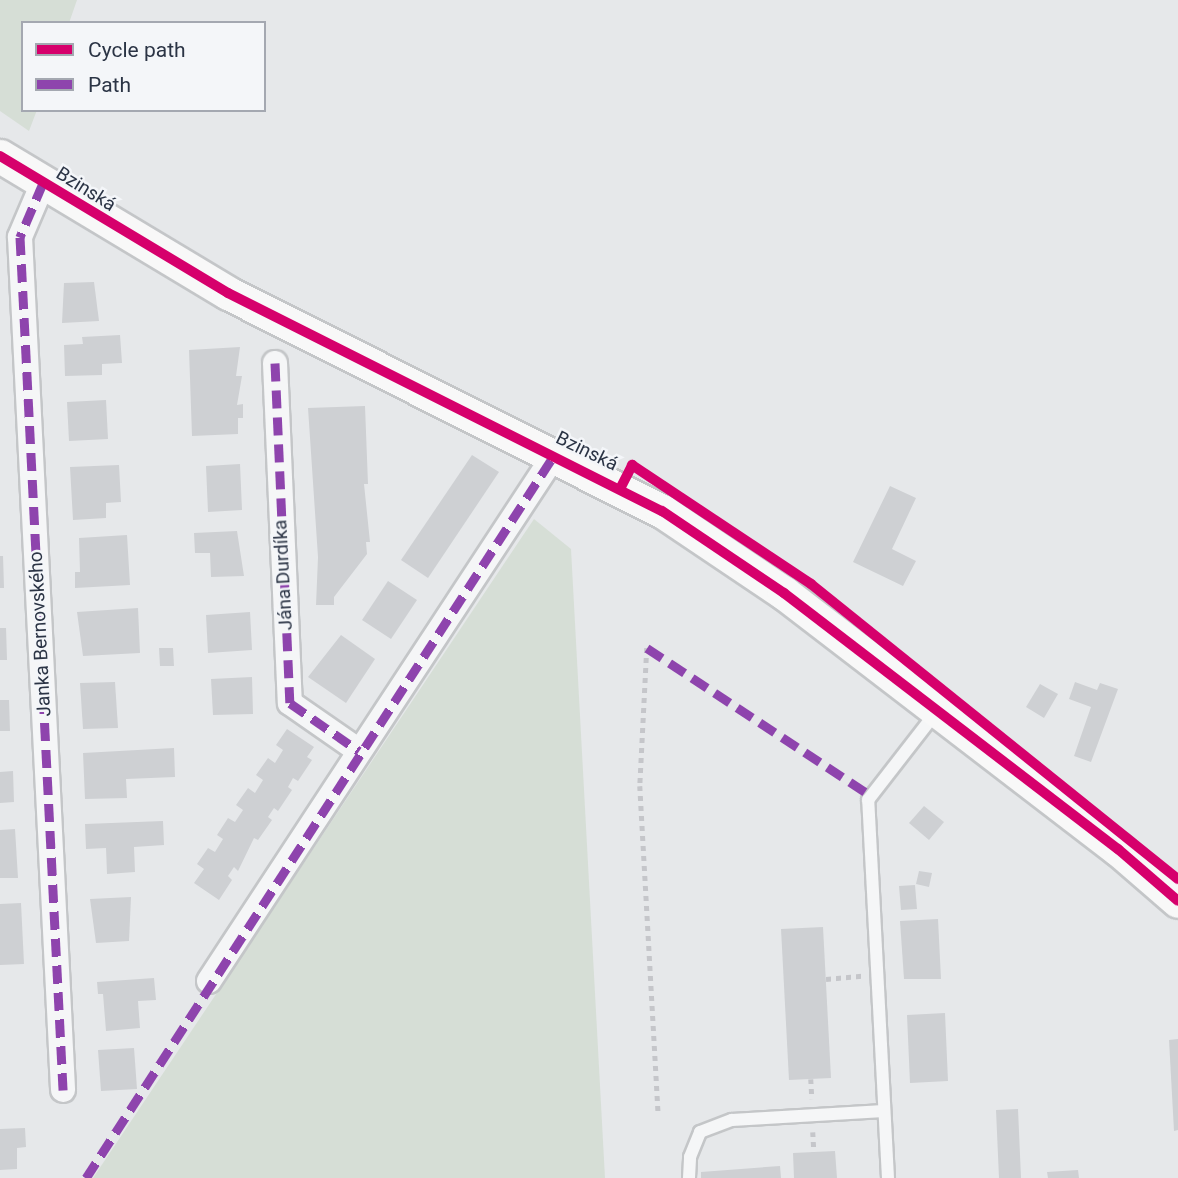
<!DOCTYPE html>
<meta charset="utf-8">
<style>
body{margin:0}
#map{position:relative;width:1178px;height:1178px;overflow:hidden;background:#e6e8ea;font-family:Roboto,sans-serif}
div>[style]{position:absolute}
[style*='--x']{left:calc(var(--x)*1px);top:calc(var(--y)*1px);width:calc(var(--w)*1px);rotate:calc(var(--a)*1deg)}
.green>*{inset:0;background:#d6ded6}
.building>*{inset:0;background:#ced0d3}
.path>*{height:4.5px;margin-top:-2.25px;transform-origin:0;background:repeating-linear-gradient(90deg,#c5c6ca 0 5px,transparent 0 10px)}
.roads{filter:drop-shadow(2px 0 #c4c6c8) drop-shadow(-2px 0 #c4c6c8) drop-shadow(0 2px #c4c6c8) drop-shadow(0 -2px #c4c6c8)}
.lane>*{height:12px;margin:-6px;padding:0 6px;transform-origin:6px;border-radius:6px;background:#f5f6f7}
.street>*{height:24px;margin:-12px;padding:0 12px;transform-origin:12px;border-radius:12px;background:#f5f6f7}
.secondary>*{height:33px;margin:-16.5px;padding:0 16.5px;transform-origin:16.5px;border-radius:16.5px;background:#f8f8f8}
.quiet>*{height:9px;margin-top:-4.5px;transform-origin:0;background:repeating-linear-gradient(90deg,#8e44ad 0 18px,transparent 0 27px)}
.cycleway>*{height:10px;margin:-5px;padding:0 5px;transform-origin:5px;border-radius:5px;background:#d6006c}
span{translate:-50% -50%;white-space:nowrap;text-align:center;line-height:1.15;-webkit-text-stroke:5px #f4f6f9;paint-order:stroke}
.street-label{font-size:19px;color:#2b3445}
.legend{position:absolute;left:21px;top:21px;width:245px;height:91px;box-sizing:border-box;background:#f4f6f9;border:2px solid #a4a8b1;margin:0;padding:9px 12px;list-style:none;font-size:21px;color:#2b3445}
.legend li{display:flex;align-items:center;gap:14px;height:35px}
.legend b{width:35px;border:2px solid #a4a8b1}
</style>
<div id="map">
<div class="green">
<i style="clip-path:polygon(0 0,77px 0,69px 23px,23px 23px,23px 110px,37px 110px,29px 131px,0 111px)"></i>
<i style="clip-path:polygon(534px 519px,571px 549px,605px 1178px,93px 1178px)"></i>
</div>
<div class="building">
<i style="clip-path:polygon(94px 282px,99px 321px,62px 323px,64px 283px)"></i>
<i style="clip-path:polygon(120px 335px,122px 363px,102px 364px,102px 375px,65px 376px,64px 345px,83px 344px,82px 337px)"></i>
<i style="clip-path:polygon(240px 347px,236px 376px,242px 376px,237px 405px,243px 404px,243px 418px,238px 418px,238px 434px,192px 436px,189px 350px)"></i>
<i style="clip-path:polygon(106px 400px,108px 439px,69px 441px,67px 402px)"></i>
<i style="clip-path:polygon(365px 406px,368px 484px,364px 484px,370px 542px,366px 542px,367px 554px,334px 597px,334px 605px,316px 605px,318px 557px,308px 408px)"></i>
<i style="clip-path:polygon(472px 455px,499px 472px,428px 578px,401px 560px)"></i>
<i style="clip-path:polygon(240px 464px,242px 510px,208px 512px,206px 466px)"></i>
<i style="clip-path:polygon(119px 465px,121px 502px,106px 503px,106px 518px,73px 520px,70px 467px)"></i>
<i style="clip-path:polygon(890px 486px,916px 498px,892px 549px,916px 561px,903px 586px,853px 562px)"></i>
<i style="clip-path:polygon(237px 531px,244px 576px,211px 577px,210px 553px,195px 553px,194px 533px)"></i>
<i style="clip-path:polygon(127px 535px,130px 585px,75px 588px,75px 572px,80px 572px,79px 538px)"></i>
<i style="clip-path:polygon(0 556px,3px 556px,4px 588px,0 588px)"></i>
<i style="clip-path:polygon(388px 581px,417px 600px,391px 639px,362px 620px)"></i>
<i style="clip-path:polygon(138px 608px,140px 653px,83px 656px,77px 612px)"></i>
<i style="clip-path:polygon(250px 612px,252px 650px,208px 653px,206px 615px)"></i>
<i style="clip-path:polygon(0 628px,6px 628px,7px 660px,0 660px)"></i>
<i style="clip-path:polygon(341px 635px,375px 659px,346px 703px,308px 677px)"></i>
<i style="clip-path:polygon(159px 648px,173px 648px,174px 666px,160px 666px)"></i>
<i style="clip-path:polygon(252px 677px,253px 714px,213px 715px,211px 679px)"></i>
<i style="clip-path:polygon(115px 682px,118px 728px,83px 729px,80px 683px)"></i>
<i style="clip-path:polygon(1075px 682px,1097px 690px,1100px 683px,1118px 689px,1091px 762px,1074px 756px,1091px 707px,1069px 699px)"></i>
<i style="clip-path:polygon(1040px 684px,1058px 694px,1044px 718px,1026px 707px)"></i>
<i style="clip-path:polygon(0 700px,9px 700px,10px 731px,0 731px)"></i>
<i style="clip-path:polygon(287px 729px,314px 747px,307px 757px,312px 760px,298px 781px,293px 778px,288px 787px,292px 790px,278px 811px,274px 808px,268px 817px,272px 820px,258px 840px,254px 838px,238px 871px,234px 867px,228px 876px,232px 880px,219px 900px,194px 883px,204px 869px,197px 864px,208px 848px,215px 852px,223px 839px,217px 835px,228px 818px,235px 822px,243px 810px,236px 805px,248px 788px,255px 793px,263px 780px,256px 775px,268px 758px,275px 763px,283px 750px,276px 745px)"></i>
<i style="clip-path:polygon(174px 748px,175px 777px,126px 779px,127px 798px,85px 799px,83px 753px)"></i>
<i style="clip-path:polygon(13px 771px,14px 802px,0 803px,0 772px)"></i>
<i style="clip-path:polygon(924px 806px,944px 822px,929px 840px,909px 823px)"></i>
<i style="clip-path:polygon(163px 821px,164px 845px,134px 847px,135px 872px,107px 874px,106px 848px,86px 849px,85px 824px)"></i>
<i style="clip-path:polygon(15px 829px,18px 878px,0 878px,0 830px)"></i>
<i style="clip-path:polygon(919px 871px,932px 873px,929px 887px,916px 884px)"></i>
<i style="clip-path:polygon(915px 885px,917px 909px,901px 910px,899px 886px)"></i>
<i style="clip-path:polygon(131px 897px,129px 941px,96px 943px,90px 899px)"></i>
<i style="clip-path:polygon(21px 903px,24px 964px,0 965px,0 904px)"></i>
<i style="clip-path:polygon(938px 919px,941px 979px,904px 979px,900px 921px)"></i>
<i style="clip-path:polygon(823px 927px,831px 1078px,789px 1080px,781px 929px)"></i>
<i style="clip-path:polygon(154px 978px,156px 1000px,138px 1001px,140px 1028px,106px 1031px,103px 994px,98px 994px,97px 982px)"></i>
<i style="clip-path:polygon(945px 1013px,948px 1081px,910px 1083px,907px 1015px)"></i>
<i style="clip-path:polygon(1178px 1039px,1178px 1130px,1174px 1131px,1169px 1040px)"></i>
<i style="clip-path:polygon(134px 1048px,137px 1089px,101px 1091px,98px 1050px)"></i>
<i style="clip-path:polygon(1018px 1109px,1021px 1178px,999px 1178px,996px 1110px)"></i>
<i style="clip-path:polygon(25px 1128px,26px 1147px,17px 1148px,17px 1169px,0 1170px,0 1129px)"></i>
<i style="clip-path:polygon(835px 1151px,837px 1178px,794px 1178px,793px 1153px)"></i>
<i style="clip-path:polygon(780px 1166px,781px 1178px,701px 1178px,701px 1172px)"></i>
<i style="clip-path:polygon(1078px 1170px,1079px 1178px,1048px 1178px,1047px 1172px)"></i>
</div>
<div class="path">
<i style="--x:647;--y:648;--w:138;--a:92.9"></i>
<i style="--x:640;--y:786;--w:327;--a:86.8"></i>
<i style="--x:826;--y:979;--w:36;--a:-5"></i>
<i style="--x:811;--y:1079;--w:20;--a:87"></i>
<i style="--x:813;--y:1132;--w:20;--a:87"></i>
</div>
<div class="roads">
<div class="lane">
<i style="--x:689;--y:1178;--w:21;--a:-87"></i>
<i style="--x:690;--y:1157;--w:27;--a:-68"></i>
<i style="--x:700;--y:1132;--w:34;--a:-21"></i>
<i style="--x:732;--y:1120;--w:152;--a:-3.4"></i>
<i style="--x:888;--y:1178;--w:379;--a:-93"></i>
<i style="--x:868;--y:800;--w:113;--a:-52.2"></i>
</div>
<div class="street">
<i style="--x:43;--y:183;--w:59;--a:113.1"></i>
<i style="--x:20;--y:237;--w:854;--a:87.11"></i>
<i style="--x:275;--y:363;--w:340;--a:87.5"></i>
<i style="--x:290;--y:703;--w:84;--a:34.8"></i>
<i style="--x:209;--y:981;--w:630;--a:-56.71"></i>
</div>
<div class="secondary">
<i style="--x:0;--y:156;--w:266;--a:31"></i>
<i style="--x:228;--y:293;--w:486;--a:26.7"></i>
<i style="--x:662;--y:511;--w:147;--a:33.9"></i>
<i style="--x:784;--y:593;--w:421;--a:37.5"></i>
<i style="--x:1118;--y:849;--w:79;--a:40.9"></i>
</div>
</div>
<div class="quiet">
<i style="--x:43;--y:183;--w:59;--a:113.1"></i>
<i style="--x:20;--y:237;--w:854;--a:87.11"></i>
<i style="--x:275;--y:363;--w:340;--a:87.5"></i>
<i style="--x:290;--y:703;--w:84;--a:34.8"></i>
<i style="--x:647;--y:648;--w:267;--a:33.4"></i>
<i style="--x:86;--y:1178;--w:863;--a:-57.07"></i>
</div>
<div class="cycleway">
<i style="--x:0;--y:156;--w:266;--a:31"></i>
<i style="--x:228;--y:293;--w:486;--a:26.7"></i>
<i style="--x:662;--y:511;--w:147;--a:33.9"></i>
<i style="--x:784;--y:593;--w:421;--a:37.5"></i>
<i style="--x:1118;--y:849;--w:79;--a:40.9"></i>
<i style="--x:621;--y:487;--w:25;--a:-63"></i>
<i style="--x:632;--y:465;--w:215;--a:33.6"></i>
<i style="--x:811;--y:584;--w:471;--a:38.8"></i>
</div>
<div class="street-label">
<span style="left:86px;top:189px;rotate:32deg">Bzinská</span>
<span style="left:587px;top:451px;rotate:26deg">Bzinská</span>
<span style="left:283px;top:575px;rotate:-93deg">Jána Durdíka</span>
<span style="left:40px;top:634px;rotate:-93deg">Janka Bernovského</span>
</div>
<ul class="legend">
<li><b style="height:9px;background:#d6006c"></b>Cycle path</li>
<li><b style="height:9px;background:#8e44ad"></b>Path</li>
</ul>
</div>
